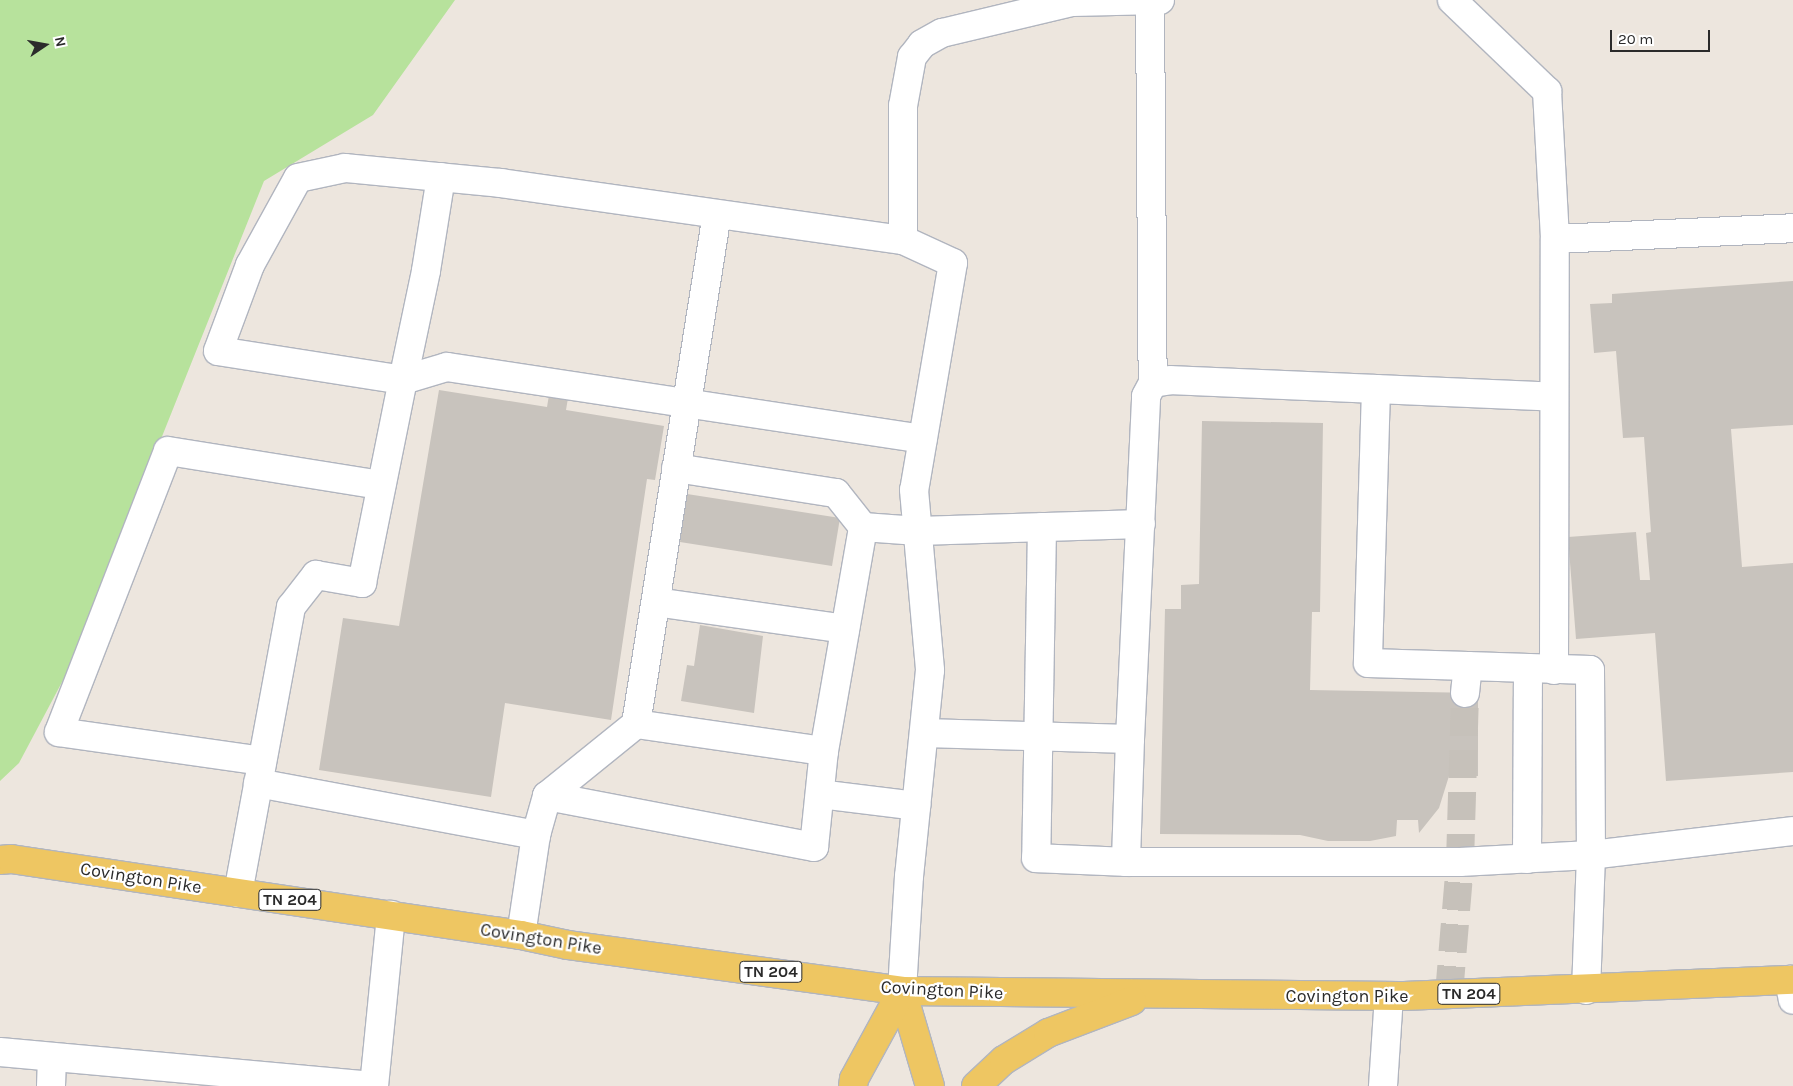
<!DOCTYPE html>
<style>
body{margin:0}
#map{position:relative;width:1793px;height:1086px;overflow:hidden;background:#ede6de;font-family:Karla,sans-serif}
div>[style]{position:absolute}
[style*='--x']{left:calc(var(--x)*1px);top:calc(var(--y)*1px);width:calc(var(--w)*1px);rotate:calc(var(--a)*1deg)}
.green>*{inset:0;background:#b7e29c}
.building>*{inset:0;background:#c8c3bd}
.minor-tunnel>*{height:28px;margin-top:-14px;transform-origin:0;background:repeating-linear-gradient(90deg,#c6c1ba 0 28px,transparent 0 42px)}
.roads{filter:drop-shadow(1px 0 #b1b5bf) drop-shadow(-1px 0 #b1b5bf) drop-shadow(0 1px #b1b5bf) drop-shadow(0 -1px #b1b5bf)}
.minor>*{height:28px;margin:-14px;padding:0 14px;transform-origin:14px;border-radius:14px;background:#fff}
.major>*{height:28px;margin:-14px;padding:0 14px;transform-origin:14px;border-radius:14px;background:#eec662}
span{translate:-50% -50%;white-space:nowrap;text-align:center;line-height:1.15;-webkit-text-stroke:4.5px #fff;paint-order:stroke}
.shield-label span{padding:1px 4px;background:#fff;border:1px solid;border-radius:4px;-webkit-text-stroke-width:0}
.shield-label{font-size:16px;color:#2b2b2b;font-weight:700}
.street-label{font-size:18px;color:#2b2b2b}
.north{position:absolute;left:20px;top:20px;width:50px;height:50px;-webkit-text-stroke:4px #fff;paint-order:stroke;rotate:78deg;font-size:14px;font-weight:700;line-height:20px;text-align:center;color:#2b2b2b}
.north::after{content:'';display:block;margin:auto;width:18px;height:22px;background:#2b2b2b;clip-path:polygon(50% 0,100% 100%,50% 72%,0 100%)}
.scale{position:absolute;left:1610px;top:30px;width:100px;height:22px;box-sizing:border-box;border:2px solid #2b2b2b;border-top:0;padding-left:6px;font-size:15px;line-height:18px;white-space:nowrap;color:#2b2b2b;-webkit-text-stroke:4px #fff;paint-order:stroke}
</style>
<div id="map">
<div class="green">
<i style="clip-path:polygon(0 0,455px 0,373px 115px,264px 181px,70px 667px,19px 763px,0 781px)"></i>
</div>
<div class="building">
<i style="clip-path:polygon(1793px 281px,1793px 425px,1731px 429px,1742px 567px,1793px 563px,1793px 772px,1666px 781px,1655px 633px,1576px 639px,1568px 537px,1636px 532px,1640px 580px,1650px 580px,1646px 533px,1651px 532px,1644px 437px,1623px 438px,1616px 351px,1594px 353px,1590px 304px,1612px 303px,1612px 294px)"></i>
<i style="clip-path:polygon(550px 389px,569px 392px,566px 410px,664px 426px,655px 480px,647px 479px,611px 720px,505px 703px,491px 797px,319px 770px,343px 618px,399px 626px,439px 390px,547px 407px)"></i>
<i style="clip-path:polygon(1202px 421px,1323px 423px,1320px 612px,1312px 612px,1310px 690px,1478px 693px,1478px 776px,1449px 776px,1439px 808px,1419px 833px,1418px 820px,1397px 820px,1396px 836px,1370px 841px,1328px 841px,1300px 835px,1160px 834px,1165px 609px,1181px 609px,1181px 585px,1199px 584px)"></i>
<i style="clip-path:polygon(687px 494px,840px 518px,832px 566px,680px 542px)"></i>
<i style="clip-path:polygon(700px 625px,763px 636px,754px 713px,681px 701px,687px 665px,694px 666px)"></i>
</div>
<div class="minor-tunnel">
<i style="--x:1449;--y:994;--w:132;--a:-85.2"></i>
<i style="--x:1460;--y:862;--w:169;--a:-88.3"></i>
</div>
<div class="roads">
<div class="minor">
<i style="--x:1150;--y:0;--w:383;--a:89.6"></i>
<i style="--x:1452;--y:0;--w:132;--a:43.8"></i>
<i style="--x:1547;--y:91;--w:148;--a:86.9"></i>
<i style="--x:441;--y:177;--w:95;--a:99.1"></i>
<i style="--x:426;--y:271;--w:111;--a:101.9"></i>
<i style="--x:403;--y:380;--w:46;--a:-16.5"></i>
<i style="--x:447;--y:367;--w:481;--a:8.6"></i>
<i style="--x:903;--y:240;--w:134;--a:-90"></i>
<i style="--x:903;--y:106;--w:50;--a:-79.6"></i>
<i style="--x:912;--y:57;--w:16;--a:-52"></i>
<i style="--x:922;--y:44;--w:23;--a:-29"></i>
<i style="--x:942;--y:33;--w:134;--a:-13.4"></i>
<i style="--x:1072;--y:2;--w:88;--a:-1.3"></i>
<i style="--x:1376;--y:389;--w:274;--a:91.7"></i>
<i style="--x:1368;--y:663;--w:100;--a:1.7"></i>
<i style="--x:676;--y:468;--w:162;--a:8.9"></i>
<i style="--x:836;--y:493;--w:43;--a:51.5"></i>
<i style="--x:1042;--y:527;--w:331;--a:91"></i>
<i style="--x:1036;--y:858;--w:90;--a:2.5"></i>
<i style="--x:656;--y:602;--w:191;--a:8.1"></i>
<i style="--x:1554;--y:670;--w:431;--a:-89.9"></i>
<i style="--x:1555;--y:239;--w:238;--a:-2.6"></i>
<i style="--x:1465;--y:693;--w:27;--a:-84"></i>
<i style="--x:1468;--y:666;--w:122;--a:1.9"></i>
<i style="--x:1590;--y:670;--w:185;--a:89.7"></i>
<i style="--x:1591;--y:855;--w:135;--a:92.1"></i>
<i style="--x:636;--y:724;--w:190;--a:8.2"></i>
<i style="--x:924;--y:733;--w:206;--a:1.7"></i>
<i style="--x:1130;--y:739;--w:123;--a:91.9"></i>
<i style="--x:1126;--y:862;--w:334;--a:0"></i>
<i style="--x:1460;--y:862;--w:131;--a:-3.1"></i>
<i style="--x:1591;--y:855;--w:203;--a:-6.8"></i>
<i style="--x:1130;--y:739;--w:343;--a:-87.3"></i>
<i style="--x:1146;--y:396;--w:15;--a:-62"></i>
<i style="--x:1153;--y:383;--w:18;--a:-9"></i>
<i style="--x:1171;--y:380;--w:382;--a:2.5"></i>
<i style="--x:262;--y:761;--w:205;--a:-171.9"></i>
<i style="--x:59;--y:732;--w:301;--a:-68.8"></i>
<i style="--x:168;--y:451;--w:216;--a:9.1"></i>
<i style="--x:258;--y:783;--w:283;--a:10.6"></i>
<i style="--x:536;--y:835;--w:101;--a:98.5"></i>
<i style="--x:820;--y:794;--w:97;--a:7.1"></i>
<i style="--x:547;--y:796;--w:114;--a:-39"></i>
<i style="--x:636;--y:724;--w:516;--a:-80.98"></i>
<i style="--x:536;--y:835;--w:41;--a:-74.2"></i>
<i style="--x:547;--y:796;--w:272;--a:10.8"></i>
<i style="--x:814;--y:847;--w:97;--a:-84.1"></i>
<i style="--x:824;--y:751;--w:227;--a:-80.1"></i>
<i style="--x:863;--y:527;--w:55;--a:4.2"></i>
<i style="--x:918;--y:531;--w:223;--a:-1.8"></i>
<i style="--x:1527;--y:859;--w:191;--a:-89.7"></i>
<i style="--x:238;--y:893;--w:291;--a:-79.5"></i>
<i style="--x:291;--y:607;--w:41;--a:-52"></i>
<i style="--x:316;--y:575;--w:47;--a:9.9"></i>
<i style="--x:362;--y:583;--w:207;--a:-78.6"></i>
<i style="--x:403;--y:380;--w:187;--a:-171.1"></i>
<i style="--x:218;--y:351;--w:92;--a:-69.6"></i>
<i style="--x:250;--y:265;--w:99;--a:-61.1"></i>
<i style="--x:298;--y:178;--w:48;--a:-12"></i>
<i style="--x:345;--y:168;--w:157;--a:5.5"></i>
<i style="--x:501;--y:183;--w:406;--a:8.1"></i>
<i style="--x:903;--y:240;--w:55;--a:24.7"></i>
<i style="--x:953;--y:263;--w:230;--a:99.7"></i>
<i style="--x:914;--y:490;--w:181;--a:84.9"></i>
<i style="--x:930;--y:670;--w:207;--a:95.8"></i>
<i style="--x:909;--y:876;--w:115;--a:93.5"></i>
<i style="--x:1789;--y:980;--w:20;--a:79"></i>
<i style="--x:0;--y:1052;--w:374;--a:5.2"></i>
<i style="--x:51;--y:1086;--w:29;--a:-88"></i>
<i style="--x:374;--y:1086;--w:172;--a:-84.3"></i>
<i style="--x:1383;--y:1086;--w:90;--a:-86.2"></i>
</div>
<div class="major">
<i style="--x:0;--y:860;--w:11;--a:-5"></i>
<i style="--x:11;--y:859;--w:516;--a:8.48"></i>
<i style="--x:521;--y:935;--w:48;--a:12"></i>
<i style="--x:568;--y:945;--w:337;--a:7.8"></i>
<i style="--x:902;--y:991;--w:502;--a:0.57"></i>
<i style="--x:1404;--y:996;--w:389;--a:-2.4"></i>
<i style="--x:902;--y:991;--w:99;--a:73.6"></i>
<i style="--x:853;--y:1086;--w:7;--a:-82"></i>
<i style="--x:854;--y:1079;--w:100;--a:-61.4"></i>
<i style="--x:976;--y:1086;--w:38;--a:-43"></i>
<i style="--x:1004;--y:1060;--w:52;--a:-31.5"></i>
<i style="--x:1048;--y:1033;--w:90;--a:-20.9"></i>
</div>
</div>
<div class="shield-label">
<span style="left:290px;top:900px">TN 204</span>
<span style="left:771px;top:972px">TN 204</span>
<span style="left:1469px;top:994px">TN 204</span>
</div>
<div class="street-label">
<span style="left:141px;top:878px;rotate:9deg">Covington Pike</span>
<span style="left:541px;top:939px;rotate:9deg">Covington Pike</span>
<span style="left:942px;top:990px;rotate:3deg">Covington Pike</span>
<span style="left:1347px;top:996px">Covington Pike</span>
</div>
<div class="north">N</div>
<div class="scale">20 m</div>
</div>
